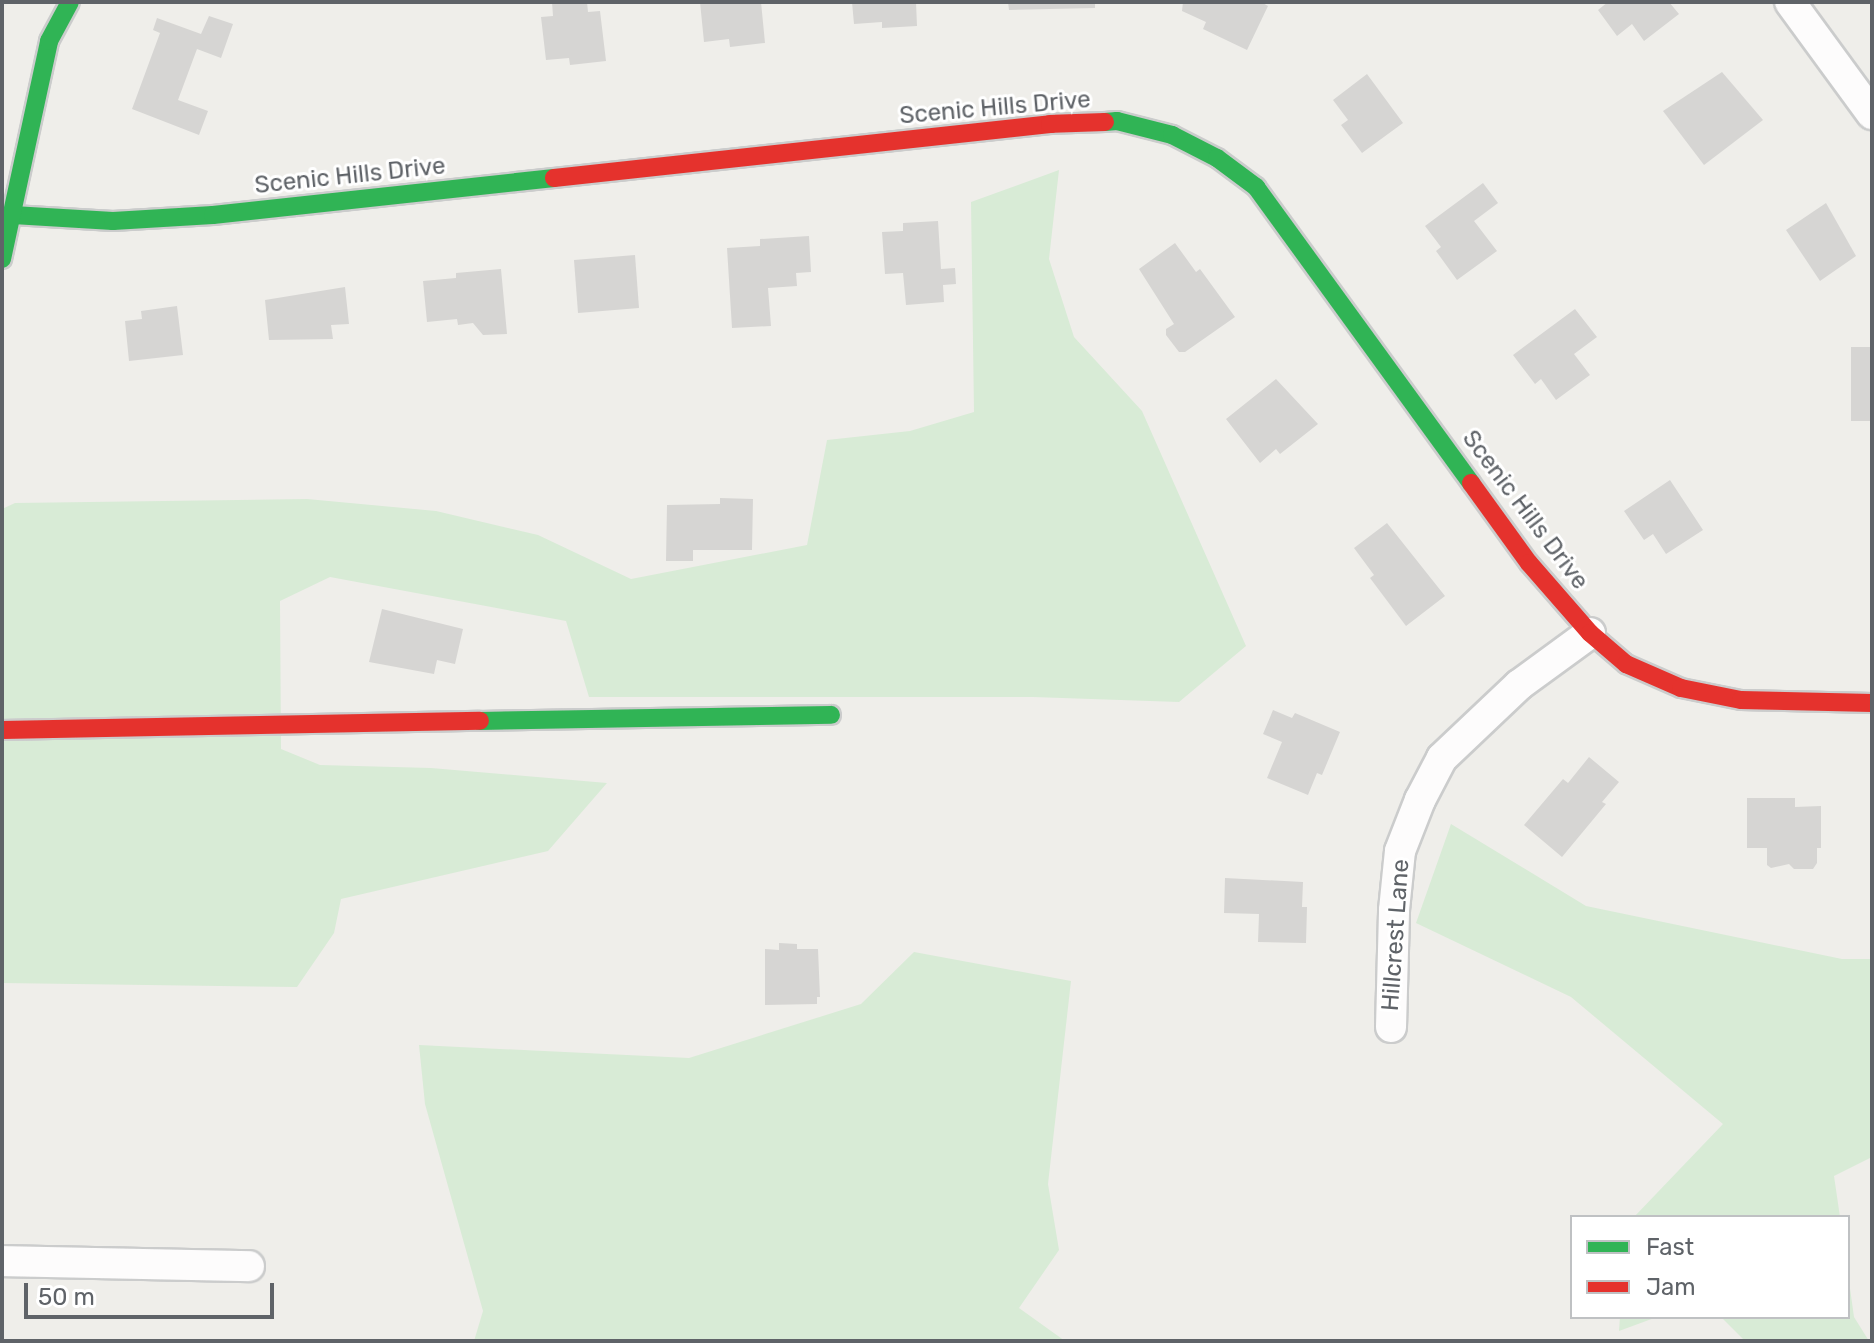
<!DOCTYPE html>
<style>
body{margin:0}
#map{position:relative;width:1874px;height:1343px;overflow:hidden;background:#efeeea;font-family:Rubik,sans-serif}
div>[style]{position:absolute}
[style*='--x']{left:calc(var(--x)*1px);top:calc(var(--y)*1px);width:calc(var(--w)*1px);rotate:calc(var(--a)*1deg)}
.green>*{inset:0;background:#d8ebd6}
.building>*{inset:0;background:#d6d5d3}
.roads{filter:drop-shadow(2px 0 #cbcccc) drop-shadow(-2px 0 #cbcccc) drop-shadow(0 2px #cbcccc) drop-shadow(0 -2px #cbcccc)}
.street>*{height:30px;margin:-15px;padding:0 15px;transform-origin:15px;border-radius:15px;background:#fdfcfc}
.fast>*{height:18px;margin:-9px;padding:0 9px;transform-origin:9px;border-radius:9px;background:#30b455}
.jam>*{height:18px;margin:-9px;padding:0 9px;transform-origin:9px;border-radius:9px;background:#e5322d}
span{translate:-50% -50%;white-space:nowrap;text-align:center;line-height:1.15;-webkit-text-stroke:6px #fff;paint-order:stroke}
.street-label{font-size:24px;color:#5f6368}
.frame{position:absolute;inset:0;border:4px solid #5f6368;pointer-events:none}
.legend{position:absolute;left:1570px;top:1215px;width:280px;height:104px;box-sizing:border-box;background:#fff;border:2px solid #bfc1c3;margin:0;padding:10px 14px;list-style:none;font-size:24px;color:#5f6368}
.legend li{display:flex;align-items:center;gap:16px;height:40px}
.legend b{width:40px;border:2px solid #bfc1c3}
.scale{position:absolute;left:24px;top:1283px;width:250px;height:36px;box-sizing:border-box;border:4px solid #5f6368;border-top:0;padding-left:10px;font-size:24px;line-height:28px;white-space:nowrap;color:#5f6368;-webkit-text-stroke:6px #fff;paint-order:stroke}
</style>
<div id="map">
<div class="green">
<i style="clip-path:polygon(1059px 170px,1049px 259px,1074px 337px,1142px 411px,1246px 646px,1179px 702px,1033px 697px,589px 697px,566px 621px,330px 577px,280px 601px,281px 749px,320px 765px,431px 768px,607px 783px,548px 851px,341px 899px,334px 933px,297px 987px,2px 983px,2px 509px,15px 503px,307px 499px,436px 511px,538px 535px,631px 579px,807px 545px,827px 440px,910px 431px,974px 412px,971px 202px)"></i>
<i style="clip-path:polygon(1451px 824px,1586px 906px,1842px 959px,1872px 959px,1872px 1157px,1834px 1176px,1840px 1217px,1634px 1217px,1723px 1124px,1571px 997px,1416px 923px)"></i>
<i style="clip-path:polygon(914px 952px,1071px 981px,1048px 1184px,1059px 1250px,1019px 1308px,1065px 1341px,474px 1341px,483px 1311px,425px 1104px,419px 1045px,689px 1058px,861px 1004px)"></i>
<i style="clip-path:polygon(1848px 1274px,1854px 1317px,1869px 1341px,1745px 1341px,1721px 1317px,1848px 1317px)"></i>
<i style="clip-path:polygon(1620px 1317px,1657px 1317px,1619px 1331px)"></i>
</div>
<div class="building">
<i style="clip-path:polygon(552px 2px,587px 2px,588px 12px,600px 11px,606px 61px,570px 65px,569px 58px,546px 60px,541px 17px,553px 16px)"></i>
<i style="clip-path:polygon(700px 2px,761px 2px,765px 43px,730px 47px,729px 39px,704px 42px)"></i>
<i style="clip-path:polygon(852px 2px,916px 2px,917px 26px,882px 28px,882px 22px,854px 24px)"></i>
<i style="clip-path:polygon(1008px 2px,1095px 2px,1095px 8px,1009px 10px)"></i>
<i style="clip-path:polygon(1183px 2px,1261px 2px,1268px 6px,1247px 50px,1203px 29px,1206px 22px,1182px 11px)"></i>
<i style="clip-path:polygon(1608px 2px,1669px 2px,1679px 14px,1644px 41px,1632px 24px,1617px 36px,1598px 10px)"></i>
<i style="clip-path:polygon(209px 16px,233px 24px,221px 58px,197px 49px,178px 100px,208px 111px,199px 135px,132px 109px,160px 33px,153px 30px,157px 18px,201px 34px)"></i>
<i style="clip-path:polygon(1722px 72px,1763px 120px,1704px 165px,1663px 111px)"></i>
<i style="clip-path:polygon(1367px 74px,1403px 123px,1362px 153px,1341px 125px,1348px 120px,1333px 100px)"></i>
<i style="clip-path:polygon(1483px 183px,1498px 203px,1474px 221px,1497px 251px,1457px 280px,1436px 251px,1441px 247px,1425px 226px)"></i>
<i style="clip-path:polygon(1826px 203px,1856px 256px,1820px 281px,1786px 230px)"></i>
<i style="clip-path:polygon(938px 221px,941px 269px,955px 268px,956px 284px,943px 285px,944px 302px,906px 305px,903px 273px,885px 274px,882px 232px,903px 231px,903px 223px)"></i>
<i style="clip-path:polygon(809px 236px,811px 272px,796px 273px,797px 286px,768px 288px,771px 326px,732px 328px,727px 248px,760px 246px,760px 239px)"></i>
<i style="clip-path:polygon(1175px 243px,1196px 272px,1200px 269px,1235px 317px,1185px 352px,1179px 352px,1166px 335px,1166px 329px,1174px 324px,1139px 269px)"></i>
<i style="clip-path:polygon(635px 255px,639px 308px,578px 313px,574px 260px)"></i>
<i style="clip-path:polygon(501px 269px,507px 334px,483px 335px,473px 323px,458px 325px,457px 319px,427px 322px,423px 281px,456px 278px,456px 273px)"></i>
<i style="clip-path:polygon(345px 287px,349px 324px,331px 325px,333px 339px,269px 340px,265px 300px)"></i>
<i style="clip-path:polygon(177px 306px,183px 355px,129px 361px,125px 321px,142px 319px,141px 311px)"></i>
<i style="clip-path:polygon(1575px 309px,1597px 337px,1574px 354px,1590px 375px,1556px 400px,1541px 379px,1535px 384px,1513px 355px)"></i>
<i style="clip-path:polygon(1851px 347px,1872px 347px,1872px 421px,1851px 421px)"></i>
<i style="clip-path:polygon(1276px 379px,1318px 424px,1280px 454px,1276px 449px,1260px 463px,1226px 419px)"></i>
<i style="clip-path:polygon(1670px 480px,1703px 530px,1666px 554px,1653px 534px,1644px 540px,1624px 511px)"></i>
<i style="clip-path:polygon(720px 498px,753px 499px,752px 550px,693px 550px,693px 561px,666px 561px,667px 505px,720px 504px)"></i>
<i style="clip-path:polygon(1387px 523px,1445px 596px,1406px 626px,1370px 578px,1374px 575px,1354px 548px)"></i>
<i style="clip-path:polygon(382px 609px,463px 629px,455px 664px,437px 660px,434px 674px,369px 662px)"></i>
<i style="clip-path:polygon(1273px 710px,1292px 718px,1295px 713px,1340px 732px,1322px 775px,1317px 773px,1308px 795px,1267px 778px,1282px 742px,1263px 734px)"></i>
<i style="clip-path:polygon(1589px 757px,1619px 782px,1602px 802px,1606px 804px,1562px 857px,1524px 825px,1563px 779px,1568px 783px)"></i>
<i style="clip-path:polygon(1747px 798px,1795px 798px,1795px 807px,1821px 806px,1821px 848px,1817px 848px,1817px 863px,1813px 869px,1794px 869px,1789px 864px,1771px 868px,1767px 865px,1767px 848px,1747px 848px)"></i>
<i style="clip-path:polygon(1225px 878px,1303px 882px,1302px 907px,1307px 907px,1306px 943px,1258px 942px,1259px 914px,1224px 913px)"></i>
<i style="clip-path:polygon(779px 943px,797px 944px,797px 949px,818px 949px,820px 997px,817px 997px,817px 1004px,765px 1005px,765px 949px,779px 950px)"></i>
</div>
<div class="roads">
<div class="street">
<i style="--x:1790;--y:2;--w:139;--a:53.8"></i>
<i style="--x:1391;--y:1027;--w:117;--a:-88.5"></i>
<i style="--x:1394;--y:910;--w:59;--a:-84.2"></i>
<i style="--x:1400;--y:851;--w:55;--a:-68.6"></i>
<i style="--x:1420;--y:800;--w:47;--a:-62.4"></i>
<i style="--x:1442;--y:758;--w:106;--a:-43.5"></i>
<i style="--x:1519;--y:685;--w:88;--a:-36.2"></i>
<i style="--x:2;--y:1261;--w:247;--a:1.2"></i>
</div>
<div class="fast">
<i style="--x:1105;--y:122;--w:12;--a:-5"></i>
<i style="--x:1117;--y:121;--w:57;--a:14.3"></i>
<i style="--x:1172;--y:135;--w:51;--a:27.1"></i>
<i style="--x:1217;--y:158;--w:49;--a:36.6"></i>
<i style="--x:1256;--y:187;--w:366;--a:54"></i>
<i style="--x:13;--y:215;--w:100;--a:3.4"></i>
<i style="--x:113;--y:221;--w:100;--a:-3.4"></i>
<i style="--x:213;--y:215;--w:343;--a:-6.2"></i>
<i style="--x:2;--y:259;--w:223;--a:-77.8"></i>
<i style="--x:49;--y:41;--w:44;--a:-61.7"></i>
<i style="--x:480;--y:721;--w:351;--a:-1"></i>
</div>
<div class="jam">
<i style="--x:554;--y:178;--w:499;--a:-6.2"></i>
<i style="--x:1050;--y:124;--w:55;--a:-2.1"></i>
<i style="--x:1471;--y:483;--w:99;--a:54.1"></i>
<i style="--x:1529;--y:563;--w:93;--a:48.9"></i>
<i style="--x:1590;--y:633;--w:48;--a:40.7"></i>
<i style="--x:1626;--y:664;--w:60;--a:23.6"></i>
<i style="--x:1681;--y:688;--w:61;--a:11.3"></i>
<i style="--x:1741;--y:700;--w:131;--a:1.3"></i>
<i style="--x:2;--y:730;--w:478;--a:-1.1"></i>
</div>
</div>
<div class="street-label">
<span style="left:995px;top:108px;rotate:-5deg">Scenic Hills Drive</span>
<span style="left:350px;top:176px;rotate:-6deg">Scenic Hills Drive</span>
<span style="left:1525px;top:510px;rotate:53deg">Scenic Hills Drive</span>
<span style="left:1396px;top:935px;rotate:-86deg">Hillcrest Lane</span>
</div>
<div class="frame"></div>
<ul class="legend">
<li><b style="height:10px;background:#30b455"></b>Fast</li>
<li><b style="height:10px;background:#e5322d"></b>Jam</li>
</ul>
<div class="scale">50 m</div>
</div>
